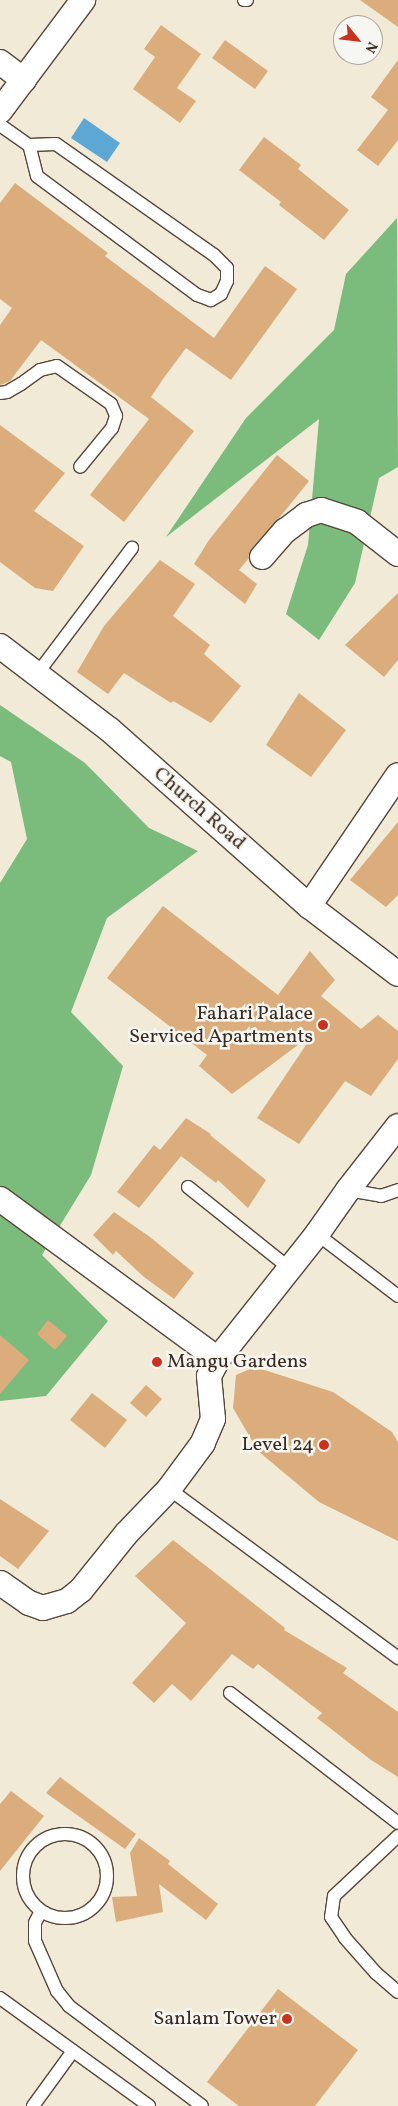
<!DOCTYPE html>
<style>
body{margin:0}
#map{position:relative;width:398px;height:2106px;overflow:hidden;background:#f0ead6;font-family:Vollkorn,serif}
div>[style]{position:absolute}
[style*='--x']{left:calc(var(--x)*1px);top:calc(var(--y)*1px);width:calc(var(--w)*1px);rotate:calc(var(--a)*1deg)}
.forest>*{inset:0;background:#7bbb7c}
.water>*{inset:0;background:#5ca7d4}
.building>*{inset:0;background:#dbad7d}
.roads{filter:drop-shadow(1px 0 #56473a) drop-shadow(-1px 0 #56473a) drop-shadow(0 1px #56473a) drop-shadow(0 -1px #56473a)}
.service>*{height:12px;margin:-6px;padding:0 6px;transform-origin:6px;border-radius:6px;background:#fff}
.service>.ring{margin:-6px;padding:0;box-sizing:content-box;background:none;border:12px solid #fff;border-radius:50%}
.minor>*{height:24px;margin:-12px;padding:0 12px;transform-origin:12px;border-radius:12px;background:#fff}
.dots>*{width:14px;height:14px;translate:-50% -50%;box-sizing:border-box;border:2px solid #f6f6f2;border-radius:50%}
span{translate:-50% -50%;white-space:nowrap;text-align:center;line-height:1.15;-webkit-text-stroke:5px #f6f6f2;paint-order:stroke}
.street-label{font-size:20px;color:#3b2a1e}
.poi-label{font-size:20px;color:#3b2a1e}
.right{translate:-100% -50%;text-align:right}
.left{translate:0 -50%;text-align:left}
.north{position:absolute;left:333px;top:15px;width:50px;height:50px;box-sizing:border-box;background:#f6f6f2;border:1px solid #aba49d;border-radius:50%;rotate:119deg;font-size:14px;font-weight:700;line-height:20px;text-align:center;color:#3b2a1e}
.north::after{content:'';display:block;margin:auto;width:18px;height:22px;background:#c8321e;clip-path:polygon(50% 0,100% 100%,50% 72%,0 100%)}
</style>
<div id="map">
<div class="forest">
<i style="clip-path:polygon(397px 218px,398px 467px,379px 478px,355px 583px,319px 640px,286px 614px,308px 545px,319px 419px,166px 537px,246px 418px,334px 330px,346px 274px)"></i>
<i style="clip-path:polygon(0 705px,85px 763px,149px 828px,198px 851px,107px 918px,71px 1012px,123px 1066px,91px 1175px,42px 1255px,108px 1321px,46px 1396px,0 1401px,0 883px,27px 839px,11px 762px,0 756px)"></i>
</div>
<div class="water">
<i style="clip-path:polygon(84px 118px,120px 143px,107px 162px,71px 138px)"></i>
</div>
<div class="building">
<i style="clip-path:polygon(360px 0,398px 0,398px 27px)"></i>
<i style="clip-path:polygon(161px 25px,201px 54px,177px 88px,196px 101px,180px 123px,133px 89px,155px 57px,144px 49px)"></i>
<i style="clip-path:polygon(225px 40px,268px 71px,255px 89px,212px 58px)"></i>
<i style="clip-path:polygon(398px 60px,398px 140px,378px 166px,357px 150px,388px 110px,371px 97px)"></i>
<i style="clip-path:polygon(264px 137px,301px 165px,298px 169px,349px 210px,324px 240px,279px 205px,281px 202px,239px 170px)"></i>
<i style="clip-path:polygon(15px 183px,108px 253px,105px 256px,214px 338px,265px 266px,297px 289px,231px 380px,186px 348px,163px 379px,151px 397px,194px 431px,124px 522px,90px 495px,149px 419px,41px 340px,10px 381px,0 385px,0 325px,12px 308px,0 299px,0 203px)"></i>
<i style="clip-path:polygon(0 425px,65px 473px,34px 511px,84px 546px,53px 591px,35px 588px,0 562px)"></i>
<i style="clip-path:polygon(277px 455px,309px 481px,280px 517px,252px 548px,249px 558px,239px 570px,257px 584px,245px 604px,194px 564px,209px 540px)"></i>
<i style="clip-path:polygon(160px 560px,195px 584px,173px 616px,210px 645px,204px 654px,241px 686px,211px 723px,173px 701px,171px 703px,124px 673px,108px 694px,77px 672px,104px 626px)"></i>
<i style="clip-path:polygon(398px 593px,398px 660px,384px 677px,345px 645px)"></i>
<i style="clip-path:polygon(299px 693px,346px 730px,311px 777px,266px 745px)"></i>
<i style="clip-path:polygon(398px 822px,398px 895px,386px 907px,350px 880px)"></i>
<i style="clip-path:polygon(163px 906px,278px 995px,310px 951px,335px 980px,321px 996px,361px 1029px,378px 1015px,398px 1031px,398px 1059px,371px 1096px,345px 1081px,299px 1144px,257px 1118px,314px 1033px,232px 1094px,199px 1066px,207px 1055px,107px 978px)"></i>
<i style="clip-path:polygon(186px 1118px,211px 1134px,210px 1135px,266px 1180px,248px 1208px,218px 1180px,216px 1183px,181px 1156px,139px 1208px,117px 1192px,154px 1145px,160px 1150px)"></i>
<i style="clip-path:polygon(114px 1212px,150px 1237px,194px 1273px,174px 1299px,144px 1277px,116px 1251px,113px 1255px,93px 1235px)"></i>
<i style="clip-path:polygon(48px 1320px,67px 1336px,55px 1350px,37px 1334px)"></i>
<i style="clip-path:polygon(0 1335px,29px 1360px,0 1394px)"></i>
<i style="clip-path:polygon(255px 1367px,333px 1392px,392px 1432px,398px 1442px,398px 1541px,319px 1502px,258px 1451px,233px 1408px,236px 1375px)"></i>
<i style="clip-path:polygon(146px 1385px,162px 1399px,146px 1417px,130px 1403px)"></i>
<i style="clip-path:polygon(92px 1393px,127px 1420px,105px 1448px,70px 1420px)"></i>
<i style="clip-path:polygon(0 1499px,49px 1531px,18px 1569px,0 1556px)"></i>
<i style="clip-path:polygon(173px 1540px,285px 1628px,284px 1630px,347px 1668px,343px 1673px,398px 1712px,398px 1777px,371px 1760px,317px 1718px,322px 1713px,258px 1664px,253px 1669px,232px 1654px,191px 1701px,172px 1684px,154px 1703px,132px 1683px,186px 1623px,135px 1576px)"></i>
<i style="clip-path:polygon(60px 1777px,136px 1834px,125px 1849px,46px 1793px)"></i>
<i style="clip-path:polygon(11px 1791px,44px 1816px,0 1871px,0 1804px)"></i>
<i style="clip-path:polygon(139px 1838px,170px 1861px,168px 1864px,218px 1904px,206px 1920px,159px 1884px,163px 1912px,116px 1922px,112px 1897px,137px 1896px,130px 1853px)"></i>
<i style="clip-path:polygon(278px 1989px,358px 2050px,315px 2106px,239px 2106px,207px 2082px)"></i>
</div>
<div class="roads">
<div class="service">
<i style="--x:244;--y:0;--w:3;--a:0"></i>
<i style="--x:0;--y:125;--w:35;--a:35"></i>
<i style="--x:29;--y:145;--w:27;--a:-2"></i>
<i style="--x:56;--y:144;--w:193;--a:35.1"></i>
<i style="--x:214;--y:255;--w:18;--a:45"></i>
<i style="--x:227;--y:268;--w:13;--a:90"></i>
<i style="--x:227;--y:281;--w:14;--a:115"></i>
<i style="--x:221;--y:294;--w:12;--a:149"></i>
<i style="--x:211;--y:300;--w:15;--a:-160"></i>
<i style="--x:197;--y:295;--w:199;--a:-143.4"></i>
<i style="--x:37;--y:176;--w:32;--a:-104"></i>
<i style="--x:0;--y:393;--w:7;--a:-8"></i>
<i style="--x:7;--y:392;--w:16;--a:-30"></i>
<i style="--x:21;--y:384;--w:24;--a:-36"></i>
<i style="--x:40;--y:370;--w:17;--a:-13"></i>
<i style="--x:57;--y:366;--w:66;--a:35.1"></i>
<i style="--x:111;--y:404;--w:13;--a:67"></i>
<i style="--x:116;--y:416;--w:13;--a:108"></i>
<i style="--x:112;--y:428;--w:50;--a:129.4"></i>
<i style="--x:37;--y:674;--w:158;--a:-53"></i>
<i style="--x:188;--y:1187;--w:129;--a:38.7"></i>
<i style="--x:348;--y:1190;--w:34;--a:10"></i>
<i style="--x:381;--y:1196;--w:18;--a:-19"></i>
<i style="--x:317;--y:1234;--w:102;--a:37.4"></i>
<i style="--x:169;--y:1489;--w:285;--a:36.4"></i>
<i style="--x:230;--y:1693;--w:212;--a:37.7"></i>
<i class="ring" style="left:23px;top:1834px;width:72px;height:72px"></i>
<i style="--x:398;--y:1836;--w:88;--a:136.8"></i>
<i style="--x:334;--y:1896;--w:21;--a:98"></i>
<i style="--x:331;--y:1917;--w:25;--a:56"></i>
<i style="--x:345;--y:1938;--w:47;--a:48.5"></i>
<i style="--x:376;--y:1973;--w:29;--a:41"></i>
<i style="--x:41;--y:1911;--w:13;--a:117"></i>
<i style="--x:35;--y:1923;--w:18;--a:90"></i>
<i style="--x:35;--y:1941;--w:55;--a:66.3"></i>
<i style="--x:57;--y:1991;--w:19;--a:51"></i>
<i style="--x:69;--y:2006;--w:166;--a:36.9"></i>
<i style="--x:0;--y:1998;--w:184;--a:35.9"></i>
<i style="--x:33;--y:2106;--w:68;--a:-54"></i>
</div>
<div class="minor">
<i style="--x:0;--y:62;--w:30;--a:37"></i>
<i style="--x:0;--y:111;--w:139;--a:-53.2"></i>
<i style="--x:262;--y:557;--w:35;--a:-49"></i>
<i style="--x:285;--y:531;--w:26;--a:-37"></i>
<i style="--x:306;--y:515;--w:16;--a:-18"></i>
<i style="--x:321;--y:510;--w:38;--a:18"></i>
<i style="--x:357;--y:522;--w:52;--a:38"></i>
<i style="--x:0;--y:646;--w:138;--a:37.4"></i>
<i style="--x:110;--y:730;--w:266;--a:41.5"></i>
<i style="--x:309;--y:906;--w:112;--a:37.4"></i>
<i style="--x:309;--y:906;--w:158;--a:-55.8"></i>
<i style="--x:0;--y:1199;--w:270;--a:36.3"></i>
<i style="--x:218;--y:1359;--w:19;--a:118"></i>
<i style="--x:209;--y:1376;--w:43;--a:84.7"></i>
<i style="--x:213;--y:1419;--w:26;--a:113"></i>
<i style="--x:203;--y:1443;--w:57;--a:126.5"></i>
<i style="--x:169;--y:1489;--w:62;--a:133.7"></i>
<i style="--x:126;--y:1534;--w:72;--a:128.8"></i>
<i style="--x:81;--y:1590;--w:18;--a:142"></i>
<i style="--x:67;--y:1601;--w:25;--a:164"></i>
<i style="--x:43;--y:1608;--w:15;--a:-160"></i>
<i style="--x:29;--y:1603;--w:35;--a:-145"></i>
<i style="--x:218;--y:1359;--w:159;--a:-51.6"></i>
<i style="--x:317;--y:1234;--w:54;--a:-54.8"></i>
<i style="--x:348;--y:1190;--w:81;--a:-52"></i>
</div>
</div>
<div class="dots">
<i style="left:323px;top:1025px;background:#c8321e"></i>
<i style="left:157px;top:1362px;background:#c8321e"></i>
<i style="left:324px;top:1445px;background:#c8321e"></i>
<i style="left:287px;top:2019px;background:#c8321e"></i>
</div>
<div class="street-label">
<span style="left:199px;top:809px;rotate:41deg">Church Road</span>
</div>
<div class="poi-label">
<span class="right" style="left:313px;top:1026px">Fahari Palace<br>Serviced Apartments</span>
<span class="left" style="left:167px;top:1362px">Mangu Gardens</span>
<span class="right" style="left:314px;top:1445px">Level 24</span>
<span class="right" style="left:277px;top:2019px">Sanlam Tower</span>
</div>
<div class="north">N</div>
</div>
